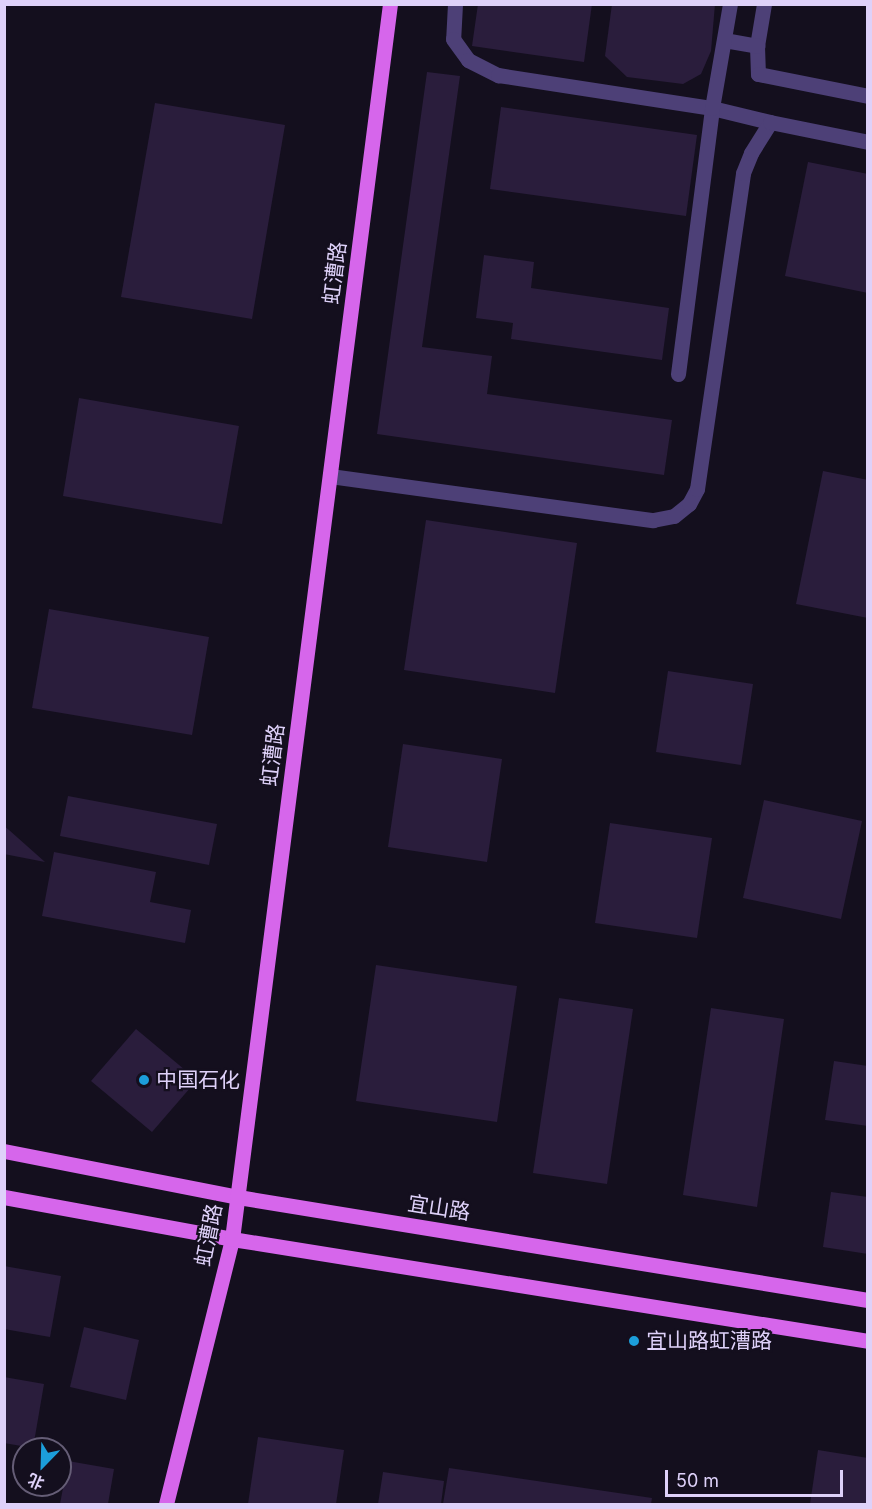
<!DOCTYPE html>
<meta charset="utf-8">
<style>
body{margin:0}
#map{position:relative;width:872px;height:1509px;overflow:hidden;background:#140f1e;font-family:Inter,"Noto Sans SC",sans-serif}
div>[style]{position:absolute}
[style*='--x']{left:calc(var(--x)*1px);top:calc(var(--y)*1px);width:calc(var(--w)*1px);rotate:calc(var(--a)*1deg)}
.building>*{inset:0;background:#2a1d3c}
.minor>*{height:15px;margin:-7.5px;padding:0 7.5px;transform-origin:7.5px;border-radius:7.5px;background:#4d4077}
.major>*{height:15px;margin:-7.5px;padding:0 7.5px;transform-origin:7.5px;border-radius:7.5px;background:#d666eb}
.dots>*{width:16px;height:16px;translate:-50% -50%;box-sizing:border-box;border:3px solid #140f1e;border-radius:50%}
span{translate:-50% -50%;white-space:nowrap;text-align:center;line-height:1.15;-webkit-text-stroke:4.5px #140f1e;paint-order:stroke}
.street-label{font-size:21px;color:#ded1f9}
.poi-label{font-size:21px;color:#ded1f9}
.left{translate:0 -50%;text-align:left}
.frame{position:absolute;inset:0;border:6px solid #ded1f9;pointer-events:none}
.north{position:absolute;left:12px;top:1437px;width:60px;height:60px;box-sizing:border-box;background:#140f1e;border:2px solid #655d76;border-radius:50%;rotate:203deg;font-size:16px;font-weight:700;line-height:24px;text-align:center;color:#ded1f9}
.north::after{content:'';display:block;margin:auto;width:21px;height:27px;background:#1c9eda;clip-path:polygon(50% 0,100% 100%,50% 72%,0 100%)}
.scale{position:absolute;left:665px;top:1470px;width:178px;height:27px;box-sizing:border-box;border:3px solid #ded1f9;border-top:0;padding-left:8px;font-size:18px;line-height:21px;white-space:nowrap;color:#ded1f9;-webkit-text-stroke:4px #140f1e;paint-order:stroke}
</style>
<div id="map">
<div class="building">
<i style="clip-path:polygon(478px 4px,592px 4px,584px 62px,472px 46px)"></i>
<i style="clip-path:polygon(612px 4px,715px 4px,711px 51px,701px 74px,683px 84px,627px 77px,605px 56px)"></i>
<i style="clip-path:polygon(427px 72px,460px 76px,422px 347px,492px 356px,487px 394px,672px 420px,664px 475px,377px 434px)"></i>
<i style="clip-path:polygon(155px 103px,285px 125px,252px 319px,121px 297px)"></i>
<i style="clip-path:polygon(501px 107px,697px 135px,686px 216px,490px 189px)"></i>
<i style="clip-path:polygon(808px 162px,868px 174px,868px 293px,785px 276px)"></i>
<i style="clip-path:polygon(484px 255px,534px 262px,531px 288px,669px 308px,662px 360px,511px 339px,513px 323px,476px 318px)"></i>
<i style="clip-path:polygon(79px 398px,239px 426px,222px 524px,63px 496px)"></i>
<i style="clip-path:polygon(823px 471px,868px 480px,868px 618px,796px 604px)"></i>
<i style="clip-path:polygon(426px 520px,577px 543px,555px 693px,404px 670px)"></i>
<i style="clip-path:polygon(49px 609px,209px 637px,192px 735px,32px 708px)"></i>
<i style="clip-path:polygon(668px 671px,753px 684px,741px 765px,656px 752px)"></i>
<i style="clip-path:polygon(403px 744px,502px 759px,487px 862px,388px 847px)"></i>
<i style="clip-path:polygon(68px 796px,217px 824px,209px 865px,60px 836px)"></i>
<i style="clip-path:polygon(764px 800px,862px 821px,841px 919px,743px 898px)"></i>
<i style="clip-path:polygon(610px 823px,712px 838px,697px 938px,595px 923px)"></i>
<i style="clip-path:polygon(4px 826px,9px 830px,45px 862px,4px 854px)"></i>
<i style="clip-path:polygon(54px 852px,156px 872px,150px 902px,191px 910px,185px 943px,42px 916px)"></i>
<i style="clip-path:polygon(376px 965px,517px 986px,497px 1122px,356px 1101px)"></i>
<i style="clip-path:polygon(559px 998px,633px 1009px,607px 1184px,533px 1173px)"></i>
<i style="clip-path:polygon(711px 1008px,784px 1019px,757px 1207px,683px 1195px)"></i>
<i style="clip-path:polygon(136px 1029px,197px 1080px,152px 1132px,91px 1081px)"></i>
<i style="clip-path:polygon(834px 1061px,868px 1066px,868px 1126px,825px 1120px)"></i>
<i style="clip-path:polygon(831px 1192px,868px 1197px,868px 1254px,823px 1247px)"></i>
<i style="clip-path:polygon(4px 1266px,61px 1276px,50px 1337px,4px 1329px)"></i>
<i style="clip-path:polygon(84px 1327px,139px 1340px,126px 1400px,70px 1387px)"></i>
<i style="clip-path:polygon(4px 1377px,44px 1384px,33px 1448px,4px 1443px)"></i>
<i style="clip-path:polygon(258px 1437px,344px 1450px,336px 1504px,248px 1504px)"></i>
<i style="clip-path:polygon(818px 1450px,868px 1458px,868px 1504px,810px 1504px)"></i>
<i style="clip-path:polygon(68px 1461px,114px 1469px,108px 1504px,60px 1504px)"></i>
<i style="clip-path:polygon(449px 1468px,652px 1498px,651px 1504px,443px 1504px)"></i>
<i style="clip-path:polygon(383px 1472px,444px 1481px,441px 1504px,378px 1504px)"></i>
</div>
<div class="minor">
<i style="--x:455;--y:4;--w:35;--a:93"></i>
<i style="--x:453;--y:39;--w:26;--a:54"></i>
<i style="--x:468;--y:60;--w:34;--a:27"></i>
<i style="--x:498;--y:75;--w:217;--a:8.8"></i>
<i style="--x:712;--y:108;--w:60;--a:13.6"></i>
<i style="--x:764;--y:4;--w:43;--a:99.5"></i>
<i style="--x:757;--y:46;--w:28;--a:88"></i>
<i style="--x:758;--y:74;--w:112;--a:11.3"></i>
<i style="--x:724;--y:40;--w:34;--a:10"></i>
<i style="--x:678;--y:374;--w:268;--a:-82.7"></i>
<i style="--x:712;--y:108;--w:106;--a:-80.2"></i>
<i style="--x:330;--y:476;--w:326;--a:7.8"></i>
<i style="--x:653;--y:520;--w:21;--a:-11"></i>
<i style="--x:674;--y:516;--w:19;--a:-39"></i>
<i style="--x:689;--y:504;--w:17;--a:-62"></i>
<i style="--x:697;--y:489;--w:319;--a:-81.7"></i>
<i style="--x:743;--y:173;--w:22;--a:-68"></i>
<i style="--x:751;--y:153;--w:36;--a:-58"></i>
<i style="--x:770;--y:122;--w:100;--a:11.5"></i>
</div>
<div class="major">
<i style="--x:4;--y:1151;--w:238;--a:11.1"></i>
<i style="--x:238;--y:1197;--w:638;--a:9.29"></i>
<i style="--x:4;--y:1197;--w:232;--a:10.4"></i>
<i style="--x:232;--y:1239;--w:644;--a:9.11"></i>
<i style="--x:166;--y:1504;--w:273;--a:-76"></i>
<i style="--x:232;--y:1239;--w:1245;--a:-82.71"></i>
</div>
<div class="dots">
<i style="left:144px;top:1080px;background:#1c9eda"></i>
<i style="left:634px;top:1341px;background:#1c9eda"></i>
</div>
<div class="street-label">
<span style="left:335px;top:273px;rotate:-83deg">虹漕路</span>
<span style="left:273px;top:755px;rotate:-83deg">虹漕路</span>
<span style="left:439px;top:1208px;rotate:9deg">宜山路</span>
<span style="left:209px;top:1235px;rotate:-79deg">虹漕路</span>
</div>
<div class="poi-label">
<span class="left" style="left:156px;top:1080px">中国石化</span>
<span class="left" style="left:646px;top:1341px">宜山路虹漕路</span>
</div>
<div class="frame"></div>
<div class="north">北</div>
<div class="scale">50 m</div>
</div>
